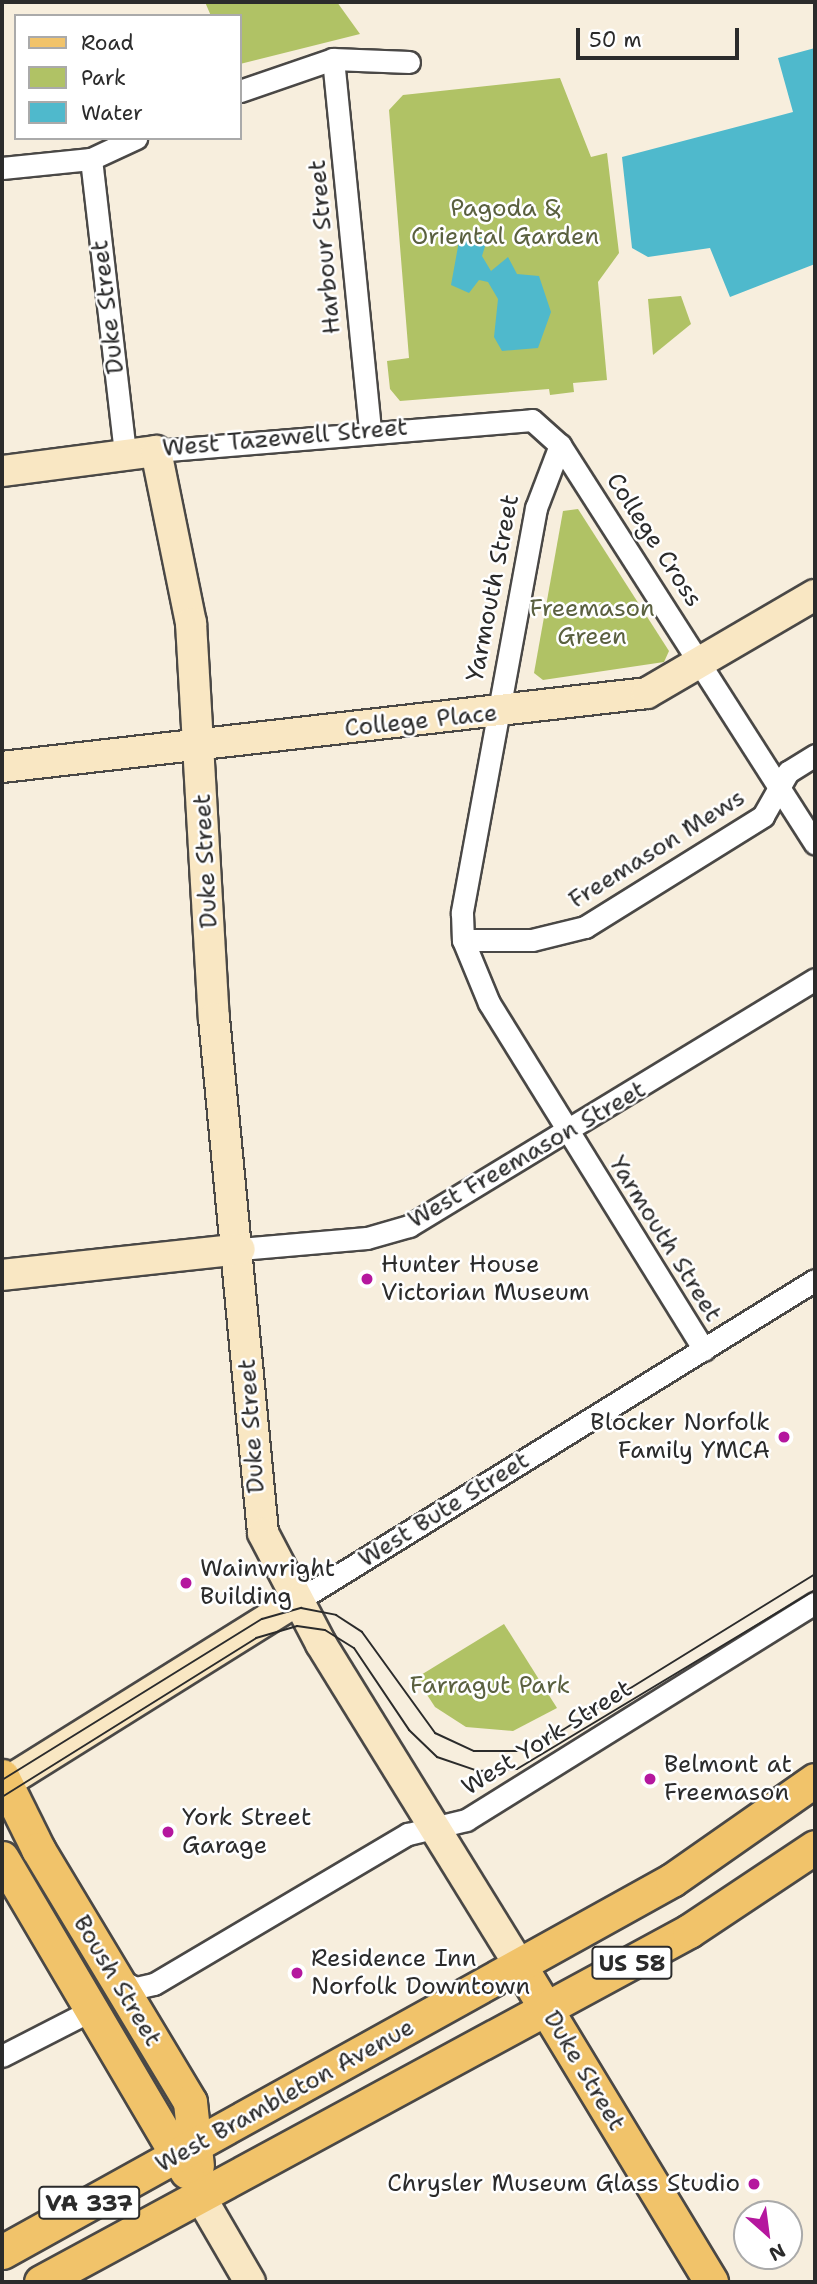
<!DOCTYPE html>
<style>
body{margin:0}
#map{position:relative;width:817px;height:2284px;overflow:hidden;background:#f7eedd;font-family:"Shantell Sans",sans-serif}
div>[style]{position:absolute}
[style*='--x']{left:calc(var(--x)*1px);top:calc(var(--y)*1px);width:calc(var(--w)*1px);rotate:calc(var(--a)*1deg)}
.green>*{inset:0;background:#b0c265}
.water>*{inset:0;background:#4fb9cc}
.roads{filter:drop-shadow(2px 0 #4a4846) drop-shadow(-2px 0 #4a4846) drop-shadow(0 2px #4a4846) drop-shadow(0 -2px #4a4846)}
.street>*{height:21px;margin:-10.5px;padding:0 10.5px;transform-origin:10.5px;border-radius:10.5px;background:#fff}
.secondary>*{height:30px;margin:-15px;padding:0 15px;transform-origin:15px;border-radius:15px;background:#f9e7c3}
.primary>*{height:33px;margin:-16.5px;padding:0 16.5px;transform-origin:16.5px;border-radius:16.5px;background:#f1c36a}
.tram>*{height:2px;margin:-1px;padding:0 1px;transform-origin:1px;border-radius:1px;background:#2b2b2b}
.dots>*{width:19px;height:19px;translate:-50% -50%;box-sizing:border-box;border:4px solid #fff;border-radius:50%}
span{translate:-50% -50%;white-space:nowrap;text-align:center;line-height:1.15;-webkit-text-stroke:5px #fff;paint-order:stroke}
.shield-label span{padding:2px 5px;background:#fff;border:2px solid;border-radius:5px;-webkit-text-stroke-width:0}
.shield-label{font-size:23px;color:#2b2b2b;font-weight:700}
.park-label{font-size:24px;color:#5a603f}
.street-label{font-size:24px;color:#2b2b2b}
.poi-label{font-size:24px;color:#2b2b2b}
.left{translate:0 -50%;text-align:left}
.right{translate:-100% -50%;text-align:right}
.frame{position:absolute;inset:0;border:4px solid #2b2b2b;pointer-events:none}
.legend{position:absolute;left:14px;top:14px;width:228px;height:126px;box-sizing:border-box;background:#fff;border:2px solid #aaa;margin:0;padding:9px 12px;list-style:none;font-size:21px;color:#2b2b2b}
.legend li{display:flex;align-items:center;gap:14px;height:35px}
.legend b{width:35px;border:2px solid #aaa}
.north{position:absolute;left:733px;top:2200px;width:70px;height:70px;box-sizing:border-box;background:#fff;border:2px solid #aaa;border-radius:50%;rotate:152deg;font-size:19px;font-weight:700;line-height:28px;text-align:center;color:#2b2b2b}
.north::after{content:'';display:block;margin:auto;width:24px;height:32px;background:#b5179e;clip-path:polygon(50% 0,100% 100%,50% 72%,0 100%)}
.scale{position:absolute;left:576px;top:28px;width:163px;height:32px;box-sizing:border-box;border:4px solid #2b2b2b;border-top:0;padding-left:9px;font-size:21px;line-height:24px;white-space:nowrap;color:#2b2b2b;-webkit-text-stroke:5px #fff;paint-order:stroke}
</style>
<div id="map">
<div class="green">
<i style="clip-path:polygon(205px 2px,337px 2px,360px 34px,240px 64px,240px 16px,211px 16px)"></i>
<i style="clip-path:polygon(560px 78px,591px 157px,607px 153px,619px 253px,598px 282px,607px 380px,573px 383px,574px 392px,550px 395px,549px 389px,400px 401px,390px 389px,387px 361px,409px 358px,389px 110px,403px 95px)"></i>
<i style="clip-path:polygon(681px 296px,691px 324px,653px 355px,648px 299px)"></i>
<i style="clip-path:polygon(578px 509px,669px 651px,664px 662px,543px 680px,534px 673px,563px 511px)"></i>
<i style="clip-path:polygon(504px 1624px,557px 1708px,513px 1731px,466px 1727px,435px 1707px,416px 1678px)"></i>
</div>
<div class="water">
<i style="clip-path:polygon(815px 48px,815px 264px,730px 297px,710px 248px,648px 257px,632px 248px,622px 157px,793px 112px,778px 58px)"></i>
<i style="clip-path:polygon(470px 234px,487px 240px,482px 256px,491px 271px,508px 257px,517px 274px,539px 276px,551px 312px,538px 348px,502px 351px,494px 337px,498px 299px,488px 282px,479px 280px,469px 293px,451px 285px,459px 241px)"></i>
</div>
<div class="roads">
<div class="street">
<i style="--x:333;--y:59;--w:373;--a:84.3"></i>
<i style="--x:240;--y:91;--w:98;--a:-19"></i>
<i style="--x:333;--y:59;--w:76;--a:2.3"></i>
<i style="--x:91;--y:159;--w:297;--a:83.4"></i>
<i style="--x:2;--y:168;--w:89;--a:-5.8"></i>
<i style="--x:91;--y:159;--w:50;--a:-25"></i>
<i style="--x:560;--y:445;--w:67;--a:110.9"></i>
<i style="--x:536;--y:508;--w:412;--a:100.4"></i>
<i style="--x:462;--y:913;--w:27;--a:88"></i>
<i style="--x:463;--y:940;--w:68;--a:67.6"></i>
<i style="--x:489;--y:1003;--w:408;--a:58.2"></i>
<i style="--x:156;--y:451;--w:377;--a:-4.7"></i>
<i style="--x:532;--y:420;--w:38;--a:42"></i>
<i style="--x:560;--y:445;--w:473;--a:57.4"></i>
<i style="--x:463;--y:940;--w:69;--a:0"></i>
<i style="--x:532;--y:940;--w:55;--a:-13.8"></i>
<i style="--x:585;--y:927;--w:210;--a:-31.9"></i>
<i style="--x:763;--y:816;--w:51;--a:-60.4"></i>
<i style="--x:788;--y:772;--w:32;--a:-32"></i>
<i style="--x:240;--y:1249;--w:127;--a:-5"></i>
<i style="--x:367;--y:1238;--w:44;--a:-15.9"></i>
<i style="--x:409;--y:1226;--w:475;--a:-31.3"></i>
<i style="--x:297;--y:1601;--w:609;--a:-31.79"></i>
<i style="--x:116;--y:1978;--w:22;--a:27"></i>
<i style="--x:136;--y:1988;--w:18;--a:-13"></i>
<i style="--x:154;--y:1984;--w:295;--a:-30.6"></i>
<i style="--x:408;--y:1834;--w:60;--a:-13.6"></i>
<i style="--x:466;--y:1820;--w:411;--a:-31.9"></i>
<i style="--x:2;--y:2056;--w:101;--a:-27.1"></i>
</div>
<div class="secondary">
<i style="--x:2;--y:471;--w:155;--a:-7.4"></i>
<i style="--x:156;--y:451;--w:176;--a:78.5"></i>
<i style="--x:191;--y:623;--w:396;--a:86.7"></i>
<i style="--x:214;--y:1018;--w:517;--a:84.56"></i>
<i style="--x:263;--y:1533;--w:125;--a:62.4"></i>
<i style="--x:321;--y:1644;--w:379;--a:58.3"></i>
<i style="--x:2;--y:767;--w:649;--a:-6.54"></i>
<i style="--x:647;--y:693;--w:194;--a:-30.3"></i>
<i style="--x:2;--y:1275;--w:239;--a:-6.2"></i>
<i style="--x:2;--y:1785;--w:348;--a:-32"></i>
<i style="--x:200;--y:2196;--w:99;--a:59.8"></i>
</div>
<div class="primary">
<i style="--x:2;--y:1776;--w:81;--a:63.7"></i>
<i style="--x:38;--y:1849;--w:295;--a:59"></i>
<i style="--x:190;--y:2102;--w:64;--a:83.8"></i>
<i style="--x:2;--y:1858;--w:364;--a:59.5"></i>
<i style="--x:520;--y:1966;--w:369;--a:58.8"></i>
<i style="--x:2;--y:2252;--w:766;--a:-29.04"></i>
<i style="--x:672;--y:1880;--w:174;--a:-35"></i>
<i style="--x:41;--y:2282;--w:737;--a:-28.44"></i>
<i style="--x:689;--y:1931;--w:151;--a:-33.7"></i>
</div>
</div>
<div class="tram">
<i style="--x:2;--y:1780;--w:306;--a:-31.8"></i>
<i style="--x:262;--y:1619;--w:41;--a:-15.8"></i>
<i style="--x:301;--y:1608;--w:36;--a:11"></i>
<i style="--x:336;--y:1615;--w:31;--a:33"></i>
<i style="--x:362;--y:1632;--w:125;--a:54.1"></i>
<i style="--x:435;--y:1733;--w:43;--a:24.8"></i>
<i style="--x:474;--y:1751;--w:42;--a:0"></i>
<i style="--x:516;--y:1751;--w:34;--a:-21"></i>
<i style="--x:548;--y:1739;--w:314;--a:-31.7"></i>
<i style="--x:2;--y:1797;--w:300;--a:-32"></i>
<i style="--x:256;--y:1638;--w:43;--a:-16.3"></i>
<i style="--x:297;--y:1626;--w:28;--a:8"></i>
<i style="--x:325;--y:1630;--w:34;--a:32"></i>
<i style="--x:354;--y:1648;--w:99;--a:56.1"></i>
<i style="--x:409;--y:1730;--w:39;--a:44"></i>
<i style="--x:437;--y:1757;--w:43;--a:18.9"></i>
<i style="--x:478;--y:1771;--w:39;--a:-3"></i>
<i style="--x:517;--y:1769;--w:348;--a:-31"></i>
</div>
<div class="dots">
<i style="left:367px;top:1279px;background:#b5179e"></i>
<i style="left:784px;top:1437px;background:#b5179e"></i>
<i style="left:186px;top:1583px;background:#b5179e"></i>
<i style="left:650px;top:1779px;background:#b5179e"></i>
<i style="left:168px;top:1832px;background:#b5179e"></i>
<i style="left:297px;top:1973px;background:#b5179e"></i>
<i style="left:754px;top:2184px;background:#b5179e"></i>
</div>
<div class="shield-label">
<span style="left:632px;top:1963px">US 58</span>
<span style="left:89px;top:2203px">VA 337</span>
</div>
<div class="park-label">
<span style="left:505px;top:223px">Pagoda &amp;<br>Oriental Garden</span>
<span style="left:592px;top:623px">Freemason<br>Green</span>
<span style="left:490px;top:1686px">Farragut Park</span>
</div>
<div class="street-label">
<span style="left:325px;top:247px;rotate:-95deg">Harbour Street</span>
<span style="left:108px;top:307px;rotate:-97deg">Duke Street</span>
<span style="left:285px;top:438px;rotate:-5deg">West Tazewell Street</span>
<span style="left:654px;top:540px;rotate:57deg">College Cross</span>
<span style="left:493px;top:588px;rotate:-79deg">Yarmouth Street</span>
<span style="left:421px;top:721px;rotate:-6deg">College Place</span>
<span style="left:657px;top:849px;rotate:-32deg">Freemason Mews</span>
<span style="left:206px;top:861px;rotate:-93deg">Duke Street</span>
<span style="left:527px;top:1155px;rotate:-30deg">West Freemason Street</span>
<span style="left:665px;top:1239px;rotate:58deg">Yarmouth Street</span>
<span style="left:252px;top:1426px;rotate:-94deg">Duke Street</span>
<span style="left:444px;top:1510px;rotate:-32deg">West Bute Street</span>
<span style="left:547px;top:1738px;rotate:-32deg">West York Street</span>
<span style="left:117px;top:1981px;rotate:59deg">Boush Street</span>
<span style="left:584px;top:2071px;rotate:59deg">Duke Street</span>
<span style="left:285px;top:2096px;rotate:-29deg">West Brambleton Avenue</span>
</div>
<div class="poi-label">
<span class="left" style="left:381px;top:1279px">Hunter House<br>Victorian Museum</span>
<span class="right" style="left:770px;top:1437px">Blocker Norfolk<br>Family YMCA</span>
<span class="left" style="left:200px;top:1583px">Wainwright<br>Building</span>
<span class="left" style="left:664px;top:1779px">Belmont at<br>Freemason</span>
<span class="left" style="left:182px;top:1832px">York Street<br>Garage</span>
<span class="left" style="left:311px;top:1973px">Residence Inn<br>Norfolk Downtown</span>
<span class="right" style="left:740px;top:2184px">Chrysler Museum Glass Studio</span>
</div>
<div class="frame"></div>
<ul class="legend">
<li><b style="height:9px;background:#f1c36a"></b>Road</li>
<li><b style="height:19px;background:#b0c265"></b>Park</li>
<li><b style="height:19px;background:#4fb9cc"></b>Water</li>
</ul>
<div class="north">N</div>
<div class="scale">50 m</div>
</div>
